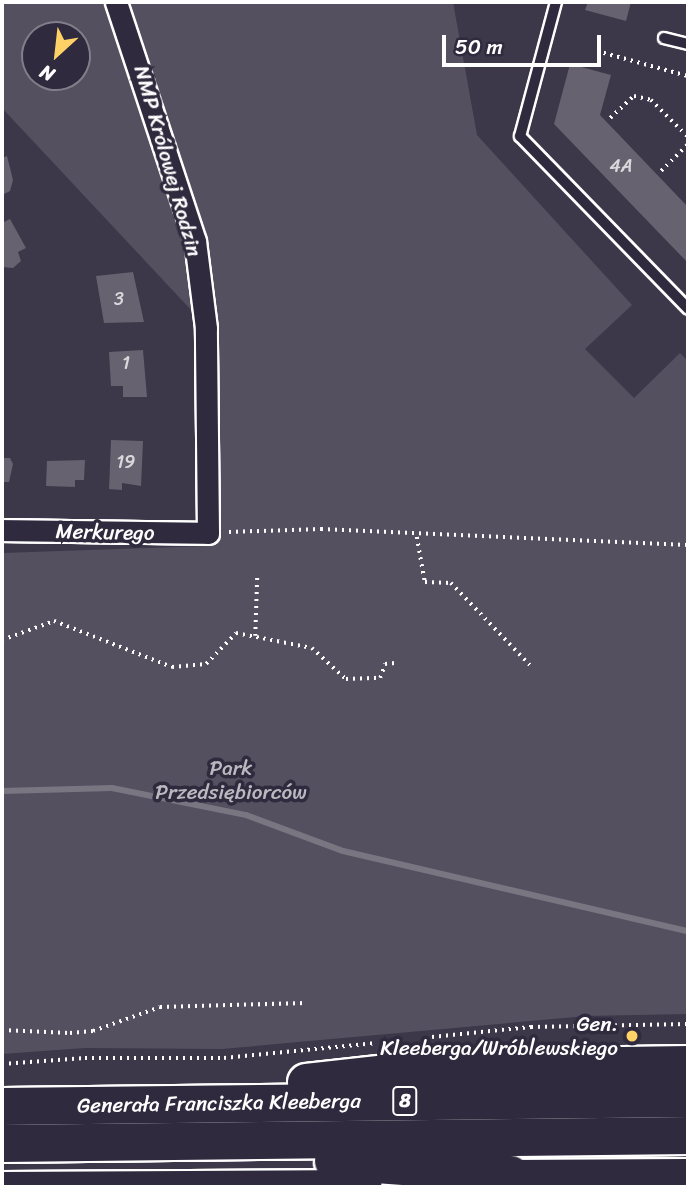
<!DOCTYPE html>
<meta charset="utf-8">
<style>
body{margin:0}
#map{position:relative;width:690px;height:1189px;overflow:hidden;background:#3c3749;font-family:Sriracha,sans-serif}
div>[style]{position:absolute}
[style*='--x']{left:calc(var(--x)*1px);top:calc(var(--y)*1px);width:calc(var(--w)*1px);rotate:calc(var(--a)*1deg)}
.green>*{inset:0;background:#555060}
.stream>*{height:6px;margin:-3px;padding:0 3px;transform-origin:3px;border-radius:3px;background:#797682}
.building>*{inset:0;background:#666270}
.path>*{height:3.5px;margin-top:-1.75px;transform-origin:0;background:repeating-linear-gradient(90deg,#fff 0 2px,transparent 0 7px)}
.roads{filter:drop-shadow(2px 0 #fff) drop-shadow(-2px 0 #fff) drop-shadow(0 2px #fff) drop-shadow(0 -2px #fff)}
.lane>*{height:10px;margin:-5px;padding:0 5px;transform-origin:5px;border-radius:5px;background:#2f2a3d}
.street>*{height:21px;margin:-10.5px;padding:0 10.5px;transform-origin:10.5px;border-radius:10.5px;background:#2f2a3d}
.secondary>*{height:28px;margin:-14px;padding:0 14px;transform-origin:14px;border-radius:14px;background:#2f2a3d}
.highway>*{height:37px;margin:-18.5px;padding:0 18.5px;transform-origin:18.5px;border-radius:18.5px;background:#2f2a3d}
.dots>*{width:19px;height:19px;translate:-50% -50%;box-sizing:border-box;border:4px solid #2f2a3d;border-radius:50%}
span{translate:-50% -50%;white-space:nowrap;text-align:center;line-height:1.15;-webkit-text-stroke:7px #2f2a3d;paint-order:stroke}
.number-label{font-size:18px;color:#d9d8db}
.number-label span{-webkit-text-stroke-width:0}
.shield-label span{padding:2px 5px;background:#2f2a3d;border:2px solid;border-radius:5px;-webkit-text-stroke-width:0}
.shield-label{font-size:19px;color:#fff;font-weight:700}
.street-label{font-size:21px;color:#fff}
.park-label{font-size:21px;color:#bbb9bf}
.poi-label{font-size:21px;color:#fff}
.right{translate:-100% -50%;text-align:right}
.frame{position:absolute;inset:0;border:4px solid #fff;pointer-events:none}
.north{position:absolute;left:21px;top:21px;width:70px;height:70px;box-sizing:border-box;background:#2f2a3d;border:2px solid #827f8b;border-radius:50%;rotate:207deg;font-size:19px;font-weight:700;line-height:28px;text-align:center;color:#fff}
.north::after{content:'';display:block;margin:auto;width:24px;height:32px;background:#ffd166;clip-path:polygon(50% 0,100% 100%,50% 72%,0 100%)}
.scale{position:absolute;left:442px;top:35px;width:159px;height:32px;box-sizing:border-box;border:4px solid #fff;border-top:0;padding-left:9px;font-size:21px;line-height:24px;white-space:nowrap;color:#fff;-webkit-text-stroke:5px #2f2a3d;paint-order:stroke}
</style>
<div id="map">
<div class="green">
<i style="clip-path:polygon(evenodd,2px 2px,453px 2px,477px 135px,632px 305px,585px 349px,634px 398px,680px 353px,688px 361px,688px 1014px,586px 1016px,222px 1049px,85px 1048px,2px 1054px,2px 553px,207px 546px,207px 327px,2px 108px,2px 2px,35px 35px,77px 35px,77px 77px,35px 77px,35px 35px)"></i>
</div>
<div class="stream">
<i style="--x:2;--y:791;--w:110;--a:-1.6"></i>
<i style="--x:112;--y:788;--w:137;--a:11.4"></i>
<i style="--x:246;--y:815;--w:103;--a:20.4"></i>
<i style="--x:343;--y:851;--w:354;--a:13.1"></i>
</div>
<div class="building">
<i style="clip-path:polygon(588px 2px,631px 2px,626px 21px,585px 10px)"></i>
<i style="clip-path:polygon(570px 64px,611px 75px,600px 115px,688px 207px,688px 263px,554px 124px)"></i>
<i style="clip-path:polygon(7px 156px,13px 180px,10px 191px,2px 195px,2px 158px)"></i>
<i style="clip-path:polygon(10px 219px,26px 248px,18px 252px,21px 261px,13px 268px,2px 267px,2px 223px)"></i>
<i style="clip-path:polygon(133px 272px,144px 322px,104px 323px,96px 276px)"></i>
<i style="clip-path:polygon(143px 350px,147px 397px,123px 397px,123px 386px,111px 386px,109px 352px)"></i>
<i style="clip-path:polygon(111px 440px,143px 441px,141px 486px,122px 483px,122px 490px,109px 489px)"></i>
<i style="clip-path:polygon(2px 458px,10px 458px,13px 464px,9px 482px,2px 482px)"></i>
<i style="clip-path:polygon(85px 460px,84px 480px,75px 480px,75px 487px,46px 486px,47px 461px)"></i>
</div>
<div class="path">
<i style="--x:597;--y:51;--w:94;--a:15.4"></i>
<i style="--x:610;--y:118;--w:33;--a:-43"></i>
<i style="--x:634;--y:96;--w:17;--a:13"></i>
<i style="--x:651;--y:100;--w:52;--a:45"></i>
<i style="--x:661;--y:171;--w:38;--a:-45"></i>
<i style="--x:229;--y:532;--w:92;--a:-1.9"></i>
<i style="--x:321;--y:529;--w:367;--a:2.5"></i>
<i style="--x:417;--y:537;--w:46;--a:79.9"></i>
<i style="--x:425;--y:582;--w:26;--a:2"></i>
<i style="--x:451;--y:583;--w:114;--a:46.1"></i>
<i style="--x:255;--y:636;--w:59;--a:-88.1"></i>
<i style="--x:2;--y:640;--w:55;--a:-20.1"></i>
<i style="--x:54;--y:621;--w:127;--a:21.3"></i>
<i style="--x:172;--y:667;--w:34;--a:-5"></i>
<i style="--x:206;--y:664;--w:43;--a:-45.9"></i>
<i style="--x:236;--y:633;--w:77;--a:11.2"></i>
<i style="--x:312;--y:648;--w:46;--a:42.4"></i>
<i style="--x:346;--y:679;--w:34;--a:-2"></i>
<i style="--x:380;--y:678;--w:15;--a:-70"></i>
<i style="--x:385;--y:664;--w:10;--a:-6"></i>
<i style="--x:2;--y:1030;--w:68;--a:2.5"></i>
<i style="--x:70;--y:1033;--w:23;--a:-5"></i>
<i style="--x:93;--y:1031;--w:71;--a:-19.7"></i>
<i style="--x:160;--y:1007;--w:147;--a:-1.6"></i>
<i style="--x:432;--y:1037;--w:100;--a:-5.8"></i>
<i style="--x:531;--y:1027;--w:157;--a:-1.1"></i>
<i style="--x:2;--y:1064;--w:83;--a:-4.1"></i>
<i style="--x:85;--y:1058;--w:139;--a:0"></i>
<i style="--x:224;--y:1058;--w:153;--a:-5.6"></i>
</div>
<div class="roads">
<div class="lane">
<i style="--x:556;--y:2;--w:139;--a:105"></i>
<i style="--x:520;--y:136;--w:241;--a:45.8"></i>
<i style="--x:664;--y:38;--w:25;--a:14"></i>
</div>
<div class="street">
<i style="--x:2;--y:530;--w:206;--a:0.8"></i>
<i style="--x:208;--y:533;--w:205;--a:-90.6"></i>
<i style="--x:206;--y:328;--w:88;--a:-97.2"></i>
<i style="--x:195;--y:241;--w:252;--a:-108.3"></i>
<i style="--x:2;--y:1182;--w:369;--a:-0.3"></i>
</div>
<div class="secondary">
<i style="--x:511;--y:1174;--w:177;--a:-0.3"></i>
</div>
<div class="highway">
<i style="--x:306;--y:1082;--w:125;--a:-6.4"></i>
<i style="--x:430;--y:1068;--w:258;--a:-0.9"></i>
<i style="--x:2;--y:1106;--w:686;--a:-0.67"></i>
<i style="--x:2;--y:1143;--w:686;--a:-0.67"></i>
<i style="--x:333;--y:1161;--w:178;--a:4.2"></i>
</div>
</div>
<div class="dots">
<i style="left:632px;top:1036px;background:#ffd166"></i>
</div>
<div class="number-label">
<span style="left:621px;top:166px">4A</span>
<span style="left:119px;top:299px">3</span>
<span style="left:126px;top:363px">1</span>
<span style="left:126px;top:462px">19</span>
</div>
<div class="shield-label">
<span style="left:405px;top:1101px">8</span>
</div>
<div class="street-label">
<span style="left:168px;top:161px;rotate:74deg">NMP Królowej Rodzin</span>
<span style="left:105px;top:532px;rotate:1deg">Merkurego</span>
<span style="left:219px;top:1103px;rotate:-1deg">Generała Franciszka Kleeberga</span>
</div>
<div class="park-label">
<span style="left:231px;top:780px">Park<br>Przedsiębiorców</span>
</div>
<div class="poi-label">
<span class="right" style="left:618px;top:1036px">Gen.<br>Kleeberga/Wróblewskiego</span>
</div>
<div class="frame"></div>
<div class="north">N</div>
<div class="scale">50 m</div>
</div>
